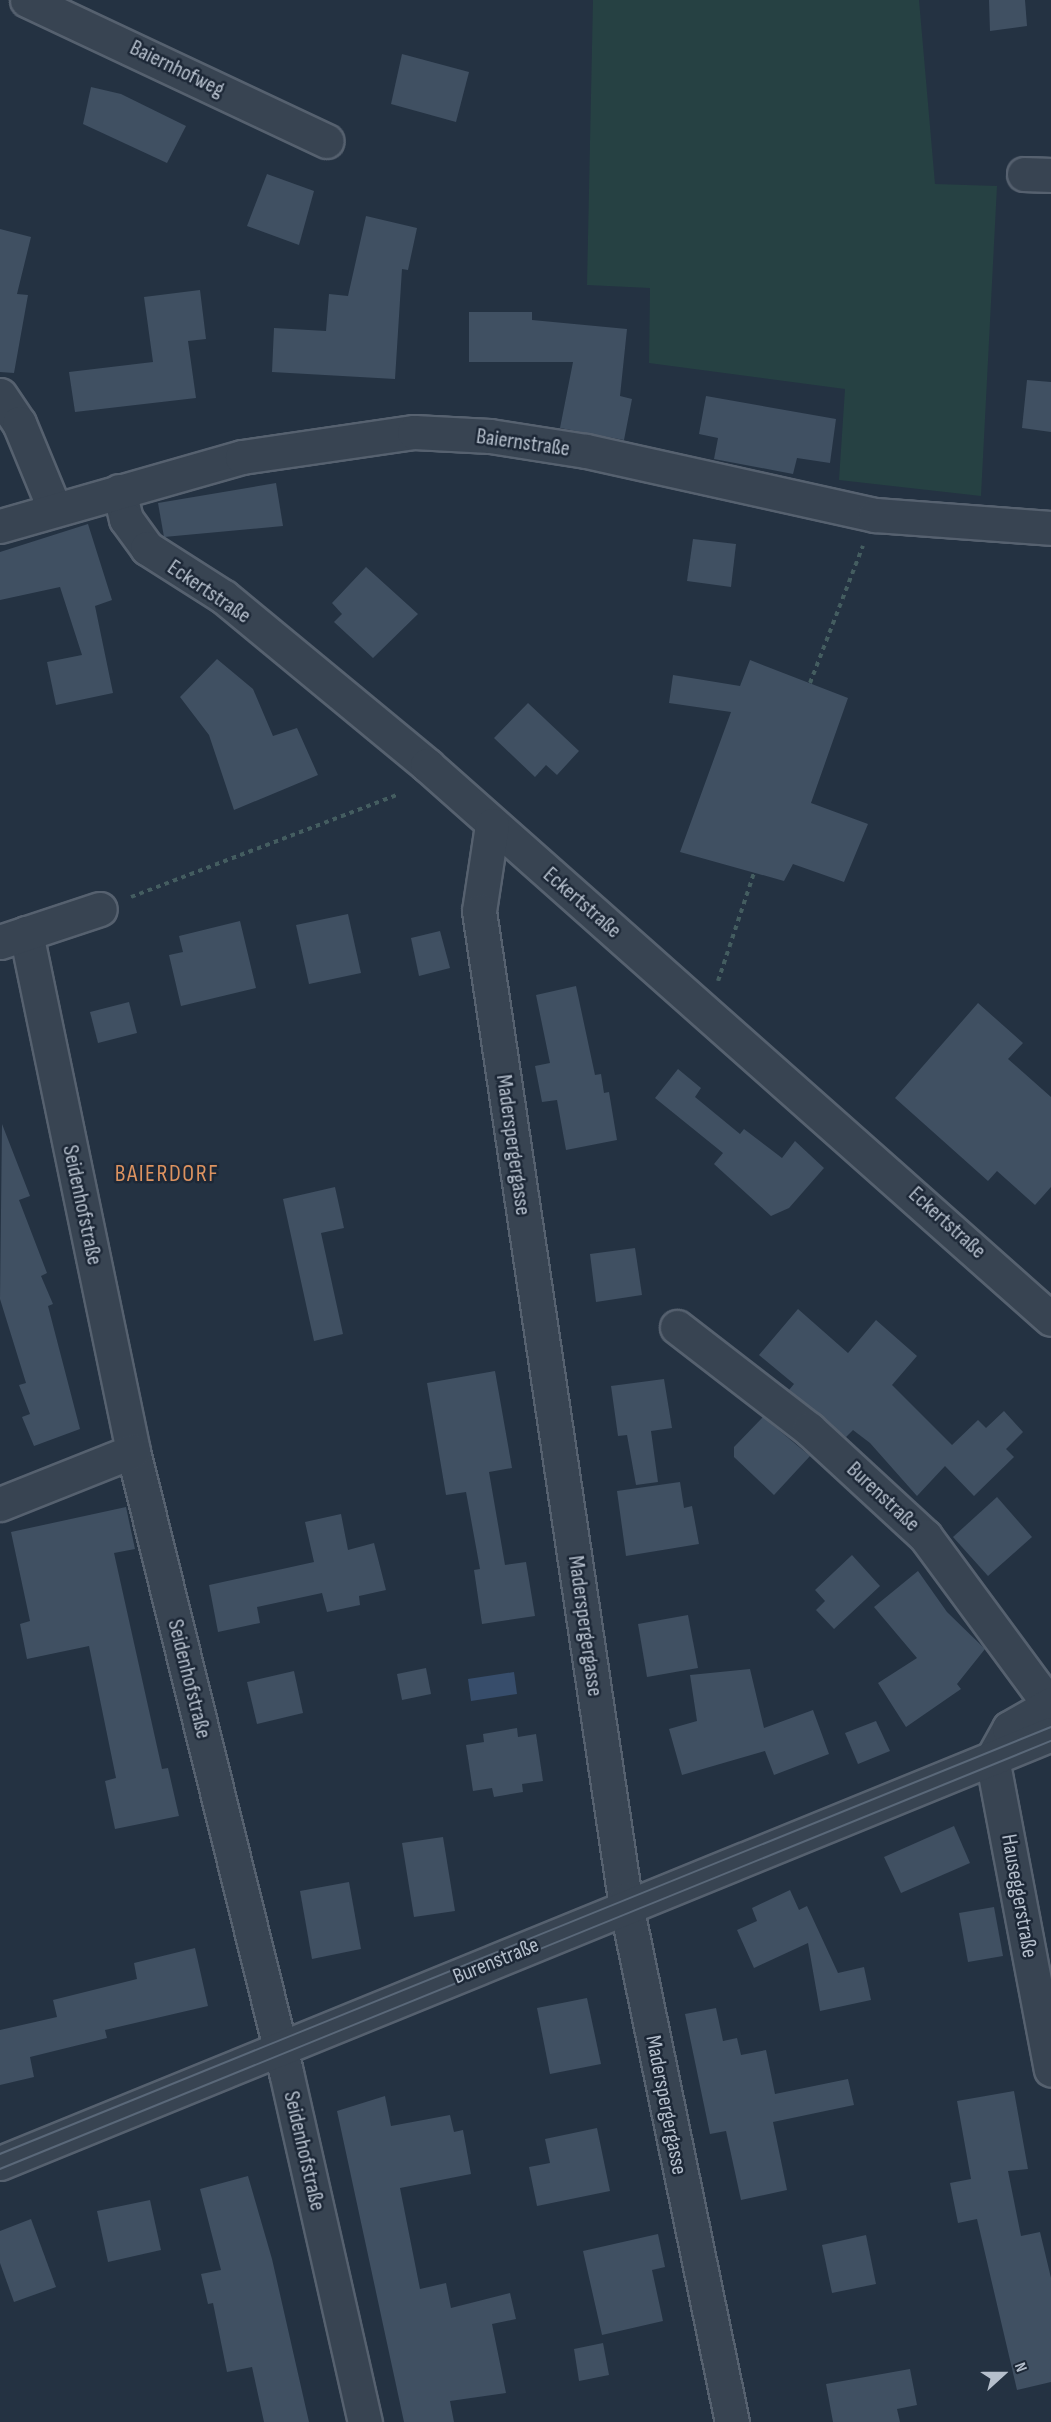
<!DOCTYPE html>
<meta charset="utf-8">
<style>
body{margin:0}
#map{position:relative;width:1051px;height:2422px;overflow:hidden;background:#243242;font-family:"Sofia Sans Condensed",sans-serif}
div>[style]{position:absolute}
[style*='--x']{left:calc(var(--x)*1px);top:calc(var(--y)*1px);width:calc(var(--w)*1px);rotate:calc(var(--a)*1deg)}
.green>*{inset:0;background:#264143}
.water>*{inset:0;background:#374d6b}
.building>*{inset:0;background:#405062}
.path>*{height:4px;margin-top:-2px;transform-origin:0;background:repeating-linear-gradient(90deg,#445d60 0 4.5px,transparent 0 9px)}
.roads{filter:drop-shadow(2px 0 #56616f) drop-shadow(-2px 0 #56616f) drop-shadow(0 2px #56616f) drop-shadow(0 -2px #56616f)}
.minor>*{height:33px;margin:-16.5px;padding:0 16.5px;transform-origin:16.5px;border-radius:16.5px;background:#384452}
.tram>*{height:1.5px;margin:-0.75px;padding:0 0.75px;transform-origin:0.75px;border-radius:0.75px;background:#5a6879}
span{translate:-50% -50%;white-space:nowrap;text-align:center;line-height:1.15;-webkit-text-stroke:5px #1d2837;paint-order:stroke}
.street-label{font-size:22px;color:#b5bfcc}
.neighbourhood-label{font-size:24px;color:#dd9360;letter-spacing:1.5px}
.north{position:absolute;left:973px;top:2344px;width:60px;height:60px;-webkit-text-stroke:4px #1d2837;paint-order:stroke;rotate:69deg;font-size:16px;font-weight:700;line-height:24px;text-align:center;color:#b5bfcc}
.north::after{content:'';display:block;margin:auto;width:21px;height:27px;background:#b5bfcc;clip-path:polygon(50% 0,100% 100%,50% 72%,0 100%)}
</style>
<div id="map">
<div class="green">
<i style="clip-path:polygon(593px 0,919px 0,935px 184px,997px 186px,981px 496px,839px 480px,845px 389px,649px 363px,650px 288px,587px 285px)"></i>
</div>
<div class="water">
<i style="clip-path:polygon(514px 1672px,517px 1694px,471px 1701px,468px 1679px)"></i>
</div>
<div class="building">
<i style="clip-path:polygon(989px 0,1025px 0,1027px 26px,990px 31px)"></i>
<i style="clip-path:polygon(402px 54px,469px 72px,456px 122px,391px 104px)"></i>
<i style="clip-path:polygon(91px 87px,121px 94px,186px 126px,167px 163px,83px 124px)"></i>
<i style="clip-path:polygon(267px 174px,314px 191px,299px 245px,247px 226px)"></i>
<i style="clip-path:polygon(366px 216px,417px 228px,408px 270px,402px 269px,395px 379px,272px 372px,274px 328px,326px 331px,329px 294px,348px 296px)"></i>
<i style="clip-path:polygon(0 229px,31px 237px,17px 294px,28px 295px,14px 373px,0 372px)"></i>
<i style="clip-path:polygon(200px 290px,206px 339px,188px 341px,196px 398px,75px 412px,69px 372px,153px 362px,144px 297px)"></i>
<i style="clip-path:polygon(469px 312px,532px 312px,532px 320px,627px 329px,620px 396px,632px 399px,624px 440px,560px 428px,573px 362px,469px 362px)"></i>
<i style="clip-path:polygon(1027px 380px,1051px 382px,1051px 432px,1022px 428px)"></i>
<i style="clip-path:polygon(706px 396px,836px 419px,830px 463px,797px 458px,793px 474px,714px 459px,718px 438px,699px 434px)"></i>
<i style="clip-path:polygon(276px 483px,283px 526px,164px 537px,158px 503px)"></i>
<i style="clip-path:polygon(88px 524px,112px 600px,95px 606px,113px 693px,56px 705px,47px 662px,82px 655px,60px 587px,0 600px,0 552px)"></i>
<i style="clip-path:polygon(693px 539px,736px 544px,731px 587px,687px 581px)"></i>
<i style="clip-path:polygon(366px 567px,418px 614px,373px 658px,334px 622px,342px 614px,332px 603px)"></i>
<i style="clip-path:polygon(217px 659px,253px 689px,273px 736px,297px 728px,318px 775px,234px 810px,209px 735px,180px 697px)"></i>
<i style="clip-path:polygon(750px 660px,848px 698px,811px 803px,868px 824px,844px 882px,793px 864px,784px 881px,680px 852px,731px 712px,669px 703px,673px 675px,740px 686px)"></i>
<i style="clip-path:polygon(528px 703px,579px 751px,557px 775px,546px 765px,535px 777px,494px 738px)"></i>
<i style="clip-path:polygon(348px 914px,361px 973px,309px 984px,296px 925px)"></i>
<i style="clip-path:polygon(240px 921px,256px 988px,181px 1006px,169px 955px,183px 952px,179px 936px)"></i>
<i style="clip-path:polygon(440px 931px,450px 968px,419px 976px,411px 938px)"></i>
<i style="clip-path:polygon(576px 986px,595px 1075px,601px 1074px,604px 1093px,609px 1092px,617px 1140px,566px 1150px,557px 1100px,542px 1102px,535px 1066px,550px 1063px,536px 995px)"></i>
<i style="clip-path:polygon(129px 1002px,137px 1033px,98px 1043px,90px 1012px)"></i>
<i style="clip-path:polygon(978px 1003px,1023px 1043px,1008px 1059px,1051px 1097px,1051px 1187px,1035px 1205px,997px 1171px,988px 1181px,895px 1098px)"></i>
<i style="clip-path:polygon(678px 1069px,701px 1088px,695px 1097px,740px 1134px,744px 1129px,782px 1158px,795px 1141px,824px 1168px,789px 1208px,771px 1216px,714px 1164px,723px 1153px,655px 1098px)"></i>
<i style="clip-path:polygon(2px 1124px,30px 1196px,19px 1200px,47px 1273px,41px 1276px,53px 1304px,48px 1306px,80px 1429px,34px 1446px,22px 1417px,30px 1414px,19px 1385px,26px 1383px,0 1299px)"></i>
<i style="clip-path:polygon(335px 1187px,344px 1228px,321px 1233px,343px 1334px,314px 1341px,283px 1199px)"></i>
<i style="clip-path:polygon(635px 1248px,642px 1295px,596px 1302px,590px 1254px)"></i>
<i style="clip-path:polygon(798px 1309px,848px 1353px,876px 1320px,917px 1356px,892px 1385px,952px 1445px,978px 1420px,986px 1428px,1004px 1411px,1023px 1432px,1006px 1449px,1014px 1457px,974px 1496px,945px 1466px,917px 1496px,870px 1443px,853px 1430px,846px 1437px,789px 1390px,794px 1384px,759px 1355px)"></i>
<i style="clip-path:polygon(495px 1371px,512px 1468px,489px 1472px,505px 1565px,526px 1562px,535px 1616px,482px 1624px,474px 1570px,480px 1569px,466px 1492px,446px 1495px,427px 1383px)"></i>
<i style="clip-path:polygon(664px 1379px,672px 1428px,651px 1431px,658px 1482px,636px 1485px,627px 1435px,618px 1436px,611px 1386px)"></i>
<i style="clip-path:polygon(763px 1417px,810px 1456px,774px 1495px,734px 1457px,734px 1447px)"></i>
<i style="clip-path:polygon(680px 1482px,684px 1508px,692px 1506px,699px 1544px,626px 1556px,617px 1491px)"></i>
<i style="clip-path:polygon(997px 1497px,1032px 1537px,988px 1576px,953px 1537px)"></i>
<i style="clip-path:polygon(126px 1507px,135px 1549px,114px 1553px,162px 1769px,168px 1768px,179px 1816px,115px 1829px,105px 1781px,116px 1778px,89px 1646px,27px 1659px,20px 1624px,30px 1621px,11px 1532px)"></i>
<i style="clip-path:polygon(341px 1514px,348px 1550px,374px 1543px,386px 1590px,359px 1596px,360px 1605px,327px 1612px,322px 1593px,257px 1607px,260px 1623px,218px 1632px,209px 1585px,314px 1562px,305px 1522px)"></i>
<i style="clip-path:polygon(852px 1555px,880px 1586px,834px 1629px,816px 1610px,825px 1601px,815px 1590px)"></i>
<i style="clip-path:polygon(918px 1571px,947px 1612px,985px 1649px,957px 1684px,961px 1689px,906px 1727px,878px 1683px,917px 1658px,874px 1607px)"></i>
<i style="clip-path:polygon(688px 1615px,698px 1668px,647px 1677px,638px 1624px)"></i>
<i style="clip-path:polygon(426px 1668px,431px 1694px,402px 1700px,397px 1674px)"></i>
<i style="clip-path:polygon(750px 1669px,764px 1728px,813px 1710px,829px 1754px,774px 1775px,765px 1751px,682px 1775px,669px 1729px,697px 1721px,690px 1675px)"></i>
<i style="clip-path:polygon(294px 1671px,303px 1713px,257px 1724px,247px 1682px)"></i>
<i style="clip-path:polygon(876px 1721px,890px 1751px,858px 1764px,845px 1733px)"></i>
<i style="clip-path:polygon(517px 1728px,518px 1737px,536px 1734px,543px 1781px,522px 1784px,523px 1792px,494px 1797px,492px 1788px,473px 1791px,466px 1745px,484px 1742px,483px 1734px)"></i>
<i style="clip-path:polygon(954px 1826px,970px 1863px,901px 1893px,884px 1857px)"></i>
<i style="clip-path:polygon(443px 1837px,455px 1911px,414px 1917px,402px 1843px)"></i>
<i style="clip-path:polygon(349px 1882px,361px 1949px,312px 1959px,300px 1891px)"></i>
<i style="clip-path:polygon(790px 1890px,799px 1910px,807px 1906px,838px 1973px,864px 1967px,871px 2000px,820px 2011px,808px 1943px,754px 1968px,737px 1930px,757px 1921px,752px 1908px)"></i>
<i style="clip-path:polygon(994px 1907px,1003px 1956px,968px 1962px,959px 1913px)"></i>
<i style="clip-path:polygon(195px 1948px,208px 2006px,105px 2030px,107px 2038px,30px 2057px,34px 2077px,0 2085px,0 2030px,57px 2017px,53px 2000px,137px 1979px,134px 1963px)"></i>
<i style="clip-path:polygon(587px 1998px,601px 2064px,550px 2074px,537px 2008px)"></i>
<i style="clip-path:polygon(716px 2008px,723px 2041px,737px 2038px,741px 2055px,766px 2050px,775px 2094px,848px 2079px,854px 2105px,773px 2122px,787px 2190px,741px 2200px,726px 2131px,710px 2134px,685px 2014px)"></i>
<i style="clip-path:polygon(1014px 2091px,1028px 2169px,1008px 2171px,1021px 2236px,1040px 2232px,1051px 2278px,1051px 2382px,1017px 2390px,977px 2219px,958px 2223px,950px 2183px,971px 2179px,957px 2101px)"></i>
<i style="clip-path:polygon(385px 2096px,391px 2126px,450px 2115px,454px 2132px,463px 2130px,471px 2174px,400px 2188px,420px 2289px,446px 2283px,451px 2308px,510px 2293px,516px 2319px,492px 2324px,506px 2393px,450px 2401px,454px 2422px,404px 2422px,337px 2111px)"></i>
<i style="clip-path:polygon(597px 2128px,610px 2191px,537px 2206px,529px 2167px,550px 2163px,545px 2139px)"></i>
<i style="clip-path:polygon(248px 2176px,272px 2259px,309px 2422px,264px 2422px,252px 2367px,227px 2372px,213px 2303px,208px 2304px,201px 2274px,221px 2270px,200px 2189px)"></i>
<i style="clip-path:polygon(150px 2200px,161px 2250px,108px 2262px,97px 2211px)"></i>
<i style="clip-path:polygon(31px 2219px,56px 2287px,14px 2302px,0 2263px,0 2231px)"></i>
<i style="clip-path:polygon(658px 2234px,665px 2267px,652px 2270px,663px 2321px,602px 2335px,583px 2251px)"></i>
<i style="clip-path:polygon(866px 2235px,876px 2284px,832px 2293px,822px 2245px)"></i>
<i style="clip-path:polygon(603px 2343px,609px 2375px,579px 2381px,574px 2349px)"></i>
<i style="clip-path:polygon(910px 2369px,917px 2405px,897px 2409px,900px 2422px,833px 2422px,826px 2384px)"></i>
</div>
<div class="path">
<i style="--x:810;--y:683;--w:147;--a:-68.9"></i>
<i style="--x:131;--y:897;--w:287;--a:-21"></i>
<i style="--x:718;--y:981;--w:114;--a:-71.6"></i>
</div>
<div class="roads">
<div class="minor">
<i style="--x:27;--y:0;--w:331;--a:25.2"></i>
<i style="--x:1024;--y:174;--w:27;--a:2"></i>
<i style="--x:0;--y:395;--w:34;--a:56"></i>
<i style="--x:19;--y:423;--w:92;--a:67.6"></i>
<i style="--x:119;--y:491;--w:29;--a:76"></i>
<i style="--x:126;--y:519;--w:36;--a:54"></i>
<i style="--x:147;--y:548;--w:91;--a:32.5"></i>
<i style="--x:224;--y:597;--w:264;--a:39.6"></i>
<i style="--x:427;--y:765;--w:834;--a:41.6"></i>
<i style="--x:0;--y:526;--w:252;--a:-15.9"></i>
<i style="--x:242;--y:457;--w:174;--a:-8.3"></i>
<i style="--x:414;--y:432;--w:76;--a:3"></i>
<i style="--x:490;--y:436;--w:97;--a:8.9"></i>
<i style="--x:586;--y:451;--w:296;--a:12.5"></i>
<i style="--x:875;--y:515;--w:176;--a:4.2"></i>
<i style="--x:492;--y:825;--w:87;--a:98.6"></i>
<i style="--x:479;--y:911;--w:1000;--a:81.6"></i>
<i style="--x:625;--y:1900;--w:533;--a:78.42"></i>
<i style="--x:26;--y:933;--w:529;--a:78.33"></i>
<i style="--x:133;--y:1451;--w:640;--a:76.16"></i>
<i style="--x:286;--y:2072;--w:359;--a:77.3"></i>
<i style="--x:0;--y:942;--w:105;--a:-18.3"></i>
<i style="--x:677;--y:1327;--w:167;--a:37.7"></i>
<i style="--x:809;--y:1429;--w:158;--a:42.7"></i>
<i style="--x:925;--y:1536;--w:212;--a:53.6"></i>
<i style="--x:0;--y:1504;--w:143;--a:-21.7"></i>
<i style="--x:993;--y:1757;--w:33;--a:-61"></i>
<i style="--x:1009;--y:1728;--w:48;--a:-29.7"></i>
<i style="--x:992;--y:1758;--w:317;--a:79.3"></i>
<i style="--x:0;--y:2163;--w:1135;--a:-22.2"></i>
</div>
</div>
<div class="tram">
<i style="--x:0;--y:2154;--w:1134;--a:-22.11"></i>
<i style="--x:0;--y:2169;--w:1135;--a:-22.16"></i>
</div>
<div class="street-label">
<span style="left:177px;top:69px;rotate:26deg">Baiernhofweg</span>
<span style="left:523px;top:443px;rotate:8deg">Baiernstraße</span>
<span style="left:209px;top:592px;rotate:34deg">Eckertstraße</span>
<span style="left:582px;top:903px;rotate:41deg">Eckertstraße</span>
<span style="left:513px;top:1145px;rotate:82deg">Maderspergergasse</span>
<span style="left:82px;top:1205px;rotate:78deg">Seidenhofstraße</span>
<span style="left:947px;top:1223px;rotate:42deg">Eckertstraße</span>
<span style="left:883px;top:1497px;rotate:43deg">Burenstraße</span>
<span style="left:585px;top:1626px;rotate:82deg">Maderspergergasse</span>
<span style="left:189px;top:1679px;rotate:76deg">Seidenhofstraße</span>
<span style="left:1019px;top:1896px;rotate:80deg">Hauseggerstraße</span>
<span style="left:496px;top:1961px;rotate:-22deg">Burenstraße</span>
<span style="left:666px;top:2105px;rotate:79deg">Maderspergergasse</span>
<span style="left:304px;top:2151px;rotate:77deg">Seidenhofstraße</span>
</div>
<div class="neighbourhood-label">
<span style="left:167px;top:1174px">BAIERDORF</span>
</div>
<div class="north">N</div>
</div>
